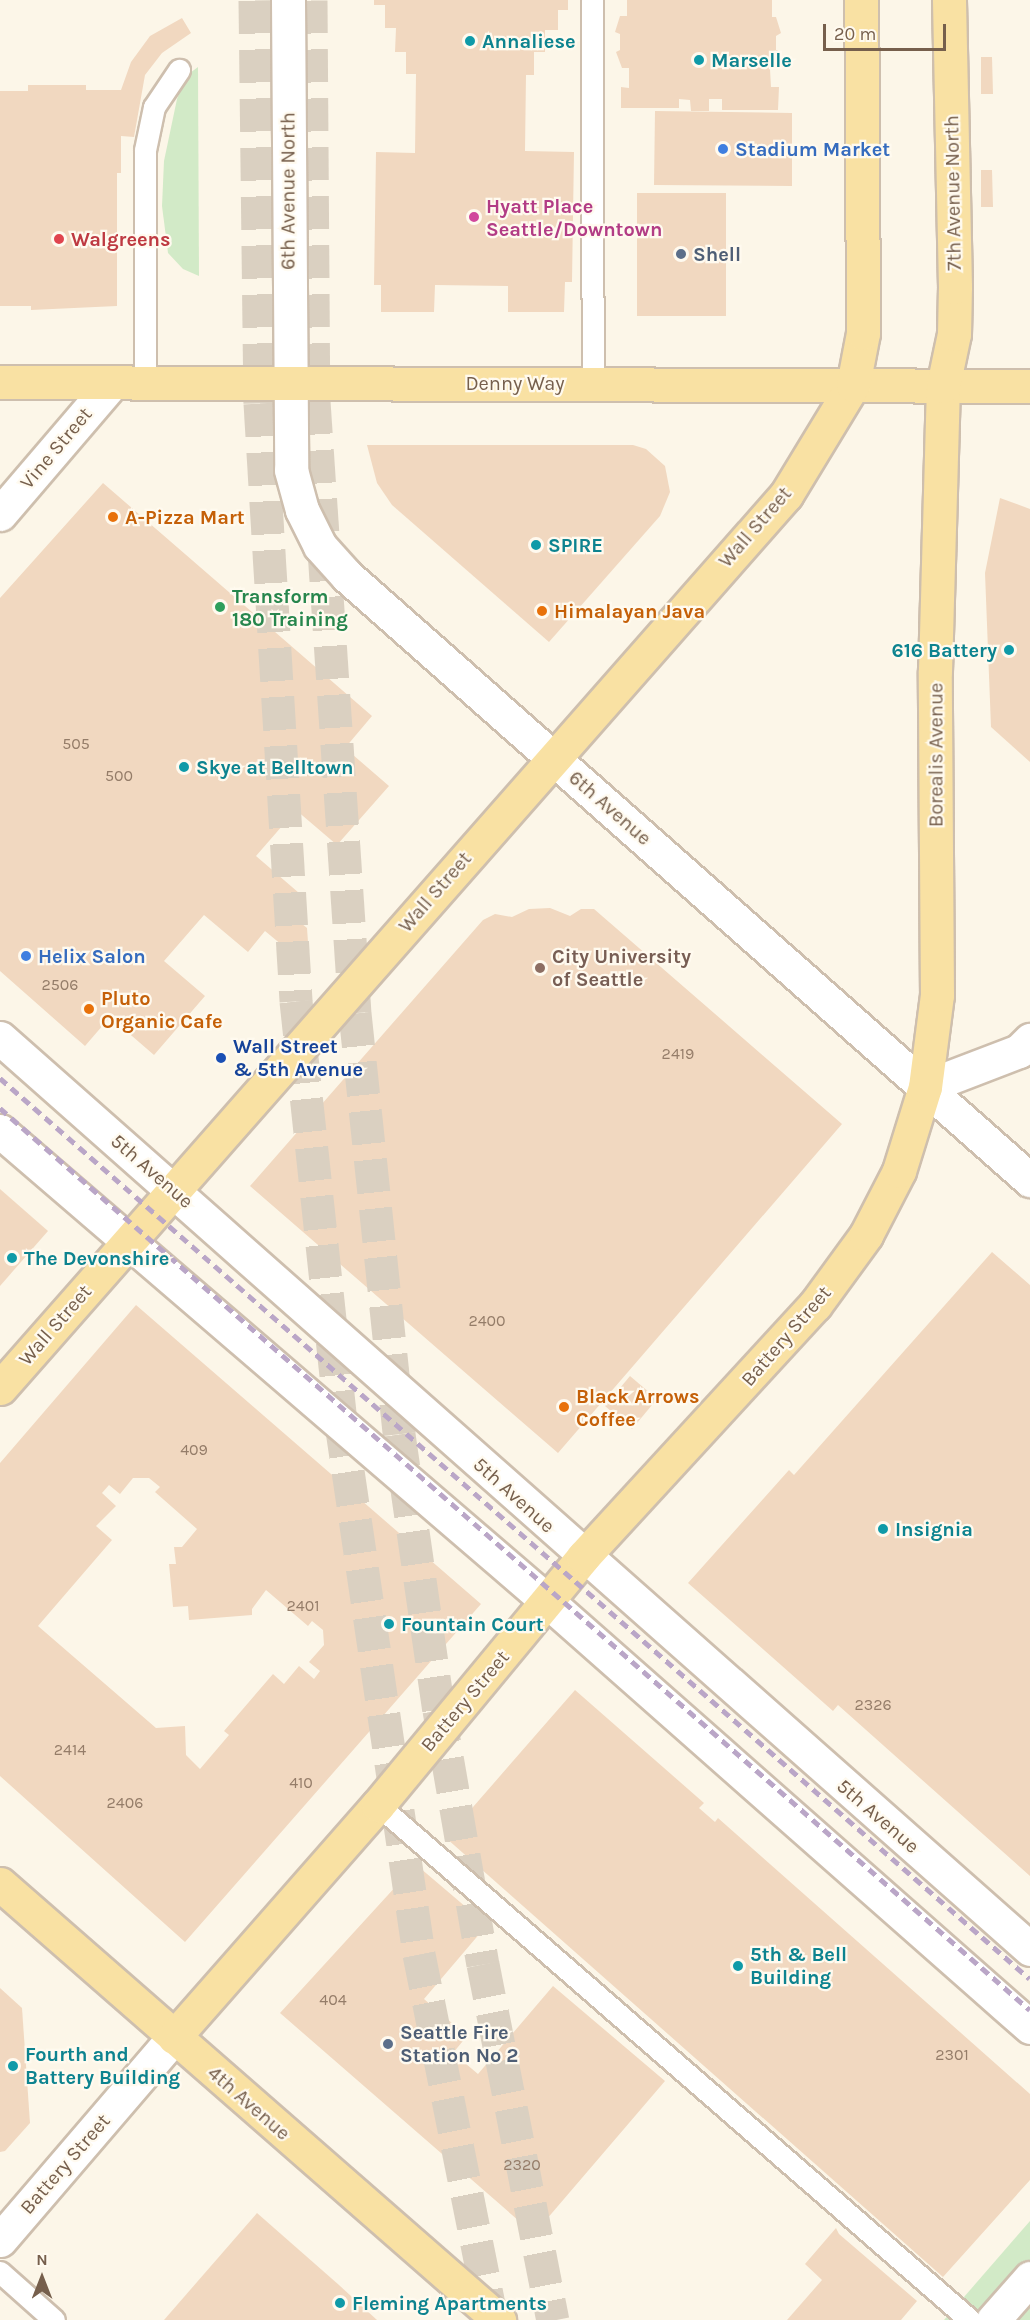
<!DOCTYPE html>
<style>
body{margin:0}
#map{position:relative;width:1030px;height:2320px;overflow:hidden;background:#fcf6e8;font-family:Karla,sans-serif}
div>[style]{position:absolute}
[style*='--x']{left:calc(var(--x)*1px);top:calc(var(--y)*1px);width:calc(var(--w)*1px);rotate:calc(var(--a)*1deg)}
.green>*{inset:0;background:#d2eac7}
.building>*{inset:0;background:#f1d8c0}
.motorway-tunnel>*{height:33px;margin-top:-16.5px;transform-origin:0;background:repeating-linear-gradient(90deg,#dad0c1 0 33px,transparent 0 49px)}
.roads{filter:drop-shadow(2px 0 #cebfae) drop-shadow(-2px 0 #cebfae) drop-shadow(0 2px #cebfae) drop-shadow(0 -2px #cebfae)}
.service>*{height:21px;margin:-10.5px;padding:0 10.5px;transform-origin:10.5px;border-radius:10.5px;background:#fff}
.minor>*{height:33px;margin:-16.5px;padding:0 16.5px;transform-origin:16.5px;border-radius:16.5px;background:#fff}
.tertiary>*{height:33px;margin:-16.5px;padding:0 16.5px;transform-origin:16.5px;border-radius:16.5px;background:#fff}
.secondary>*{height:33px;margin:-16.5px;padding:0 16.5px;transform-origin:16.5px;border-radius:16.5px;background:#fff}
.primary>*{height:33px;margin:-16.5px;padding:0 16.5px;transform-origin:16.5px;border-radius:16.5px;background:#f9e1a3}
.rail>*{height:4.5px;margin-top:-2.25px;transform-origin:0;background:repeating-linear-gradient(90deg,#baa6c7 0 9px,transparent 0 15px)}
.dots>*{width:16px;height:16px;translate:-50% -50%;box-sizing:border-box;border:3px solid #fffaef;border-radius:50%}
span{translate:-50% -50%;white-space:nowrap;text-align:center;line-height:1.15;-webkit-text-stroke:4.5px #fffaef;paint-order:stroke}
.number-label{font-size:16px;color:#957d69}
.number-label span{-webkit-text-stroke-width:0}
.culture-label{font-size:20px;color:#0d838f;font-weight:700}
.left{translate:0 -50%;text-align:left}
.right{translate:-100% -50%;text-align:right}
.shop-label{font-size:20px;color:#366cbe;font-weight:700}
.street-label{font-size:20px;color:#765f4c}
.hotel-label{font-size:20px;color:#b23c85;font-weight:700}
.health-label{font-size:20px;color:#be3a42;font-weight:700}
.service-label{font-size:20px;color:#4e5e75;font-weight:700}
.food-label{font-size:20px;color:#c56008;font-weight:700}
.leisure-label{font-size:20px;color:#27864d;font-weight:700}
.education-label{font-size:20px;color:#785e54;font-weight:700}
.transit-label{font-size:20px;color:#164399;font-weight:700}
.north{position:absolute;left:12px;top:2248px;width:60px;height:60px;-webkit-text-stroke:4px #fffaef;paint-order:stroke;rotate:0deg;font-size:16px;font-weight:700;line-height:24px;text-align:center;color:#765f4c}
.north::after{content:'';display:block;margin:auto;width:21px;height:27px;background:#765f4c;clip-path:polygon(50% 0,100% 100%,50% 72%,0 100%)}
.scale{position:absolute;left:823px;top:24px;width:123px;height:27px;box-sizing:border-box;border:3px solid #765f4c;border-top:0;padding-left:8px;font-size:18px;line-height:21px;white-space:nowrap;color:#765f4c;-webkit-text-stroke:4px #fffaef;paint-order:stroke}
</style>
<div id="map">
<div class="green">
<i style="clip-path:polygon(198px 67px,199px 276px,183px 269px,168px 253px,162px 206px,164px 161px,177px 99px,186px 76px)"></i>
<i style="clip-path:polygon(1030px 2221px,1030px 2320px,944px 2320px)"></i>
</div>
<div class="building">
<i style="clip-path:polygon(374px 0,568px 0,568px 10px,558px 10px,558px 30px,545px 30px,545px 52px,534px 52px,534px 75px,526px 75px,525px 151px,574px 152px,572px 282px,565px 282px,564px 312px,508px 312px,508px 286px,435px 285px,434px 312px,381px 312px,381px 285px,374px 285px,376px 152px,415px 153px,416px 74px,406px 74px,406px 52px,395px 52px,396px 28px,385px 28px,385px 5px,374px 5px)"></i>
<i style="clip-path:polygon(627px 0,772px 0,772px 17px,776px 17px,781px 33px,776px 36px,776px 50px,781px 52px,776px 69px,770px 69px,771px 87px,779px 87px,778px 110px,722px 110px,722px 99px,709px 99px,709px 111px,691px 111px,690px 100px,679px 99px,679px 108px,621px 108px,621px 87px,629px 88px,629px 68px,622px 68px,616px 52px,620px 50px,620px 34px,615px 32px,620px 16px,627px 16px)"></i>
<i style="clip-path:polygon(182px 18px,191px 33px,162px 53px,145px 75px,134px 137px,121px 136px,121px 173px,117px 173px,117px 306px,31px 310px,31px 306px,0 306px,0 91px,28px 91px,28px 85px,86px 85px,86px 90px,121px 90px,131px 62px,150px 36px)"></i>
<i style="clip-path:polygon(981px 57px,992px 57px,993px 94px,981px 94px)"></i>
<i style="clip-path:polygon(655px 111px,792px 113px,792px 186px,654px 185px)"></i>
<i style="clip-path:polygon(981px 170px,992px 170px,993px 207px,981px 207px)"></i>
<i style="clip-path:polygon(637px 193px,726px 193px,726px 316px,637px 316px)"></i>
<i style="clip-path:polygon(367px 445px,633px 445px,646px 449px,665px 466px,670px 492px,660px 516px,549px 642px,392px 505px,377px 483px)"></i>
<i style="clip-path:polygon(103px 483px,372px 716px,345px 748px,389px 786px,337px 845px,296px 810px,256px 856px,299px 893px,284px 909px,307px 928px,308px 942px,302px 950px,288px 950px,265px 931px,248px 952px,204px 915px,164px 961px,205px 996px,154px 1055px,110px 1017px,85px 1046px,0 971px,0 598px)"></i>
<i style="clip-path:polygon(1000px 498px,1030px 509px,1030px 762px,991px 727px,985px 573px)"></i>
<i style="clip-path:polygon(550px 908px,570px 916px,581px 909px,594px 909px,842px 1124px,558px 1453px,250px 1186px,483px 920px,495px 914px,512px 917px,529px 909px)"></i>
<i style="clip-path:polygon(0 1189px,48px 1231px,0 1286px)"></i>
<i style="clip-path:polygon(992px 1252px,1030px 1285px,1030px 1876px,838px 1705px,833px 1711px,688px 1583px,789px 1470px,794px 1475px)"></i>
<i style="clip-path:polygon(evenodd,136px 1305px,481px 1604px,185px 1942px,0 1776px,0 1463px,136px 1305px,133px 1478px,149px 1478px,160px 1487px,155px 1492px,197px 1529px,182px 1547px,174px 1547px,176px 1564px,169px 1564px,173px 1607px,188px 1606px,189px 1620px,252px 1615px,252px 1609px,266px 1590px,308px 1626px,312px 1621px,323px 1630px,324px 1645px,309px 1662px,320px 1671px,314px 1679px,299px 1666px,284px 1684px,273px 1674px,224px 1731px,229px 1735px,200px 1769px,186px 1755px,185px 1726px,156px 1728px,38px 1626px,112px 1540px,96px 1526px,116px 1506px,102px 1493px,109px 1485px,120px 1494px,133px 1478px)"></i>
<i style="clip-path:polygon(630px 1376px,657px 1399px,632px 1429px,605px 1406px)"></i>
<i style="clip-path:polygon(575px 1690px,704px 1803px,699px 1808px,715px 1822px,718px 1818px,1030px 2094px,1030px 2180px,943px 2277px,446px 1838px)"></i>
<i style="clip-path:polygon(413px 1862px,487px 1925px,424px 1999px,467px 2036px,453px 2053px,478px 2074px,553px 1986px,665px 2081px,534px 2234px,280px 2013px,398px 1884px,395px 1881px)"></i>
<i style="clip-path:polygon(0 1988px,22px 2008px,30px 2123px,5px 2151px,0 2152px)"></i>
<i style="clip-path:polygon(257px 2213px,339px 2285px,377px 2320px,164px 2320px)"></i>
<i style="clip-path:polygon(836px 2228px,839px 2234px,917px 2301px,901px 2320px,787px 2320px,822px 2280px,805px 2264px)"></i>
</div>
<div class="motorway-tunnel">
<i style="--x:255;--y:0;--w:403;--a:89.3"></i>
<i style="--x:260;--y:403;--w:599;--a:86.55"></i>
<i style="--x:296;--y:1001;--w:424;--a:83.9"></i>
<i style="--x:341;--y:1423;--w:537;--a:81.64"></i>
<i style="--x:419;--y:1954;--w:373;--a:78.7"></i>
<i style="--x:311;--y:0;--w:401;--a:89.6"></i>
<i style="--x:314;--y:401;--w:613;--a:86.17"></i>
<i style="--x:355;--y:1013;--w:423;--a:84"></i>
<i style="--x:399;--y:1434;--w:279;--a:81.8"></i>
<i style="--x:439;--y:1710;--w:258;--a:80.2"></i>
<i style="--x:483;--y:1964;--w:363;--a:78.9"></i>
</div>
<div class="roads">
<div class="service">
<i style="--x:592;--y:0;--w:383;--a:89.9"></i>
<i style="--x:145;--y:383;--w:233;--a:-90"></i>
<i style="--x:145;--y:150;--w:44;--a:-78.2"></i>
<i style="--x:154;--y:107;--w:45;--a:-56"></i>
<i style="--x:378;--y:1805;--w:785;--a:41.02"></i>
<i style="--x:0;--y:2272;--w:72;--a:41.6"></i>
</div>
<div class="minor">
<i style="--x:925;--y:1087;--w:101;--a:-21"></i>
<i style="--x:1019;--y:1051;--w:16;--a:-45"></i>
<i style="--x:993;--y:2320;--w:56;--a:-48.6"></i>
</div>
<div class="tertiary">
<i style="--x:0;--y:514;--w:172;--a:-49.5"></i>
<i style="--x:0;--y:2240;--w:267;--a:-49.4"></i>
</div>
<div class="secondary">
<i style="--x:288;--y:0;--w:470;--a:89.6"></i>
<i style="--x:291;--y:470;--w:41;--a:74.6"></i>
<i style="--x:302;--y:510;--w:40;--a:63.4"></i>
<i style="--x:320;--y:546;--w:40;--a:48"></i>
<i style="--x:347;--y:576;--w:912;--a:41.49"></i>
<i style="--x:0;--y:1038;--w:1375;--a:41.49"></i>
<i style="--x:0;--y:1131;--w:721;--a:40.67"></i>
<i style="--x:547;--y:1601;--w:644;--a:41.41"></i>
</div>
<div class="primary">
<i style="--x:0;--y:382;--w:1030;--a:0.22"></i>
<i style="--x:0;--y:1388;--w:1190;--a:-48.65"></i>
<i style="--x:786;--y:495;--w:129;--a:-58.7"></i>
<i style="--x:853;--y:385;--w:53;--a:-79.1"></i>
<i style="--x:863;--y:333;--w:333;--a:-90.3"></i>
<i style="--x:0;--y:1884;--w:663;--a:41.15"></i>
<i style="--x:174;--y:2037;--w:309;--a:-48.7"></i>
<i style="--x:378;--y:1805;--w:322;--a:-50.4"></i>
<i style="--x:583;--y:1557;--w:343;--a:-47.4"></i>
<i style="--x:815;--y:1305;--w:87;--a:-53.9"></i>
<i style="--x:866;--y:1235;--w:72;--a:-62.7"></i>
<i style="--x:899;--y:1171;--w:88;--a:-72.8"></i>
<i style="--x:925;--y:1087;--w:93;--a:-82.6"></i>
<i style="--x:937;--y:995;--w:324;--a:-90.4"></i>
<i style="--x:935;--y:671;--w:285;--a:-88.4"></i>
<i style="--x:943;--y:386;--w:53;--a:-78.1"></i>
<i style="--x:954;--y:334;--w:47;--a:-88.8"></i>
<i style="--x:955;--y:287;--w:287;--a:-91.2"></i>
</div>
</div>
<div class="rail">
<i style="--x:0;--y:1078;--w:1368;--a:41.18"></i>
<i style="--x:0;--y:1108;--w:1369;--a:41.21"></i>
</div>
<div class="dots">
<i style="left:470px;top:41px;background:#0f9aa8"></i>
<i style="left:699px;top:60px;background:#0f9aa8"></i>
<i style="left:723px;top:149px;background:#3f7fe0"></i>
<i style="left:474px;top:217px;background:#d1479c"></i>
<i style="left:59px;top:239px;background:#e0444e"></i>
<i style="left:681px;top:254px;background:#5c6f8a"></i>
<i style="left:113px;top:517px;background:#e8710a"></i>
<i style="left:536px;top:545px;background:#0f9aa8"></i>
<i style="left:220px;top:607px;background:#2e9e5b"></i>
<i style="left:542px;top:611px;background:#e8710a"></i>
<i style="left:1009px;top:650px;background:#0f9aa8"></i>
<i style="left:184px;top:767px;background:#0f9aa8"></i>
<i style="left:26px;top:956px;background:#3f7fe0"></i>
<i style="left:540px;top:968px;background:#8d6e63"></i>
<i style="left:89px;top:1009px;background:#e8710a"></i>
<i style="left:221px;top:1058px;background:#1a4fb4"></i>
<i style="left:12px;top:1258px;background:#0f9aa8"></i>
<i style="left:564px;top:1407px;background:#e8710a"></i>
<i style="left:883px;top:1529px;background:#0f9aa8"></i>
<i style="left:389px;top:1624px;background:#0f9aa8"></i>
<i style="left:738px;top:1966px;background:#0f9aa8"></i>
<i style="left:388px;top:2044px;background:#5c6f8a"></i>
<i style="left:13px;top:2066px;background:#0f9aa8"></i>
<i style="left:340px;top:2303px;background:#0f9aa8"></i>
</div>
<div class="number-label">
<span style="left:76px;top:744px">505</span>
<span style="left:119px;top:776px">500</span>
<span style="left:60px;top:985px">2506</span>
<span style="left:678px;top:1054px">2419</span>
<span style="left:487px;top:1321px">2400</span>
<span style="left:194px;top:1450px">409</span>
<span style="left:303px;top:1606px">2401</span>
<span style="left:873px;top:1705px">2326</span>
<span style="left:70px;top:1750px">2414</span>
<span style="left:301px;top:1783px">410</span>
<span style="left:125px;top:1803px">2406</span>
<span style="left:333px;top:2000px">404</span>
<span style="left:952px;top:2055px">2301</span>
<span style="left:522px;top:2165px">2320</span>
</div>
<div class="culture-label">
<span class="left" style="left:482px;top:41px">Annaliese</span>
<span class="left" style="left:711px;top:60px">Marselle</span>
<span class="left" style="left:548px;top:545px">SPIRE</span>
<span class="right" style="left:997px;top:650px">616 Battery</span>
<span class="left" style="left:196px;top:767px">Skye at Belltown</span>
<span class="left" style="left:24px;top:1258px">The Devonshire</span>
<span class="left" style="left:895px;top:1529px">Insignia</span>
<span class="left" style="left:401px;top:1624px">Fountain Court</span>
<span class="left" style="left:750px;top:1966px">5th &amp; Bell<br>Building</span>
<span class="left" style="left:25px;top:2066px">Fourth and<br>Battery Building</span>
<span class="left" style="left:352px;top:2303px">Fleming Apartments</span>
</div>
<div class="shop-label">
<span class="left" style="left:735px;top:149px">Stadium Market</span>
<span class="left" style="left:38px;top:956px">Helix Salon</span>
</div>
<div class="street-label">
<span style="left:288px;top:191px;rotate:-90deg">6th Avenue North</span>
<span style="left:953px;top:193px;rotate:-91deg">7th Avenue North</span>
<span style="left:515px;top:383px">Denny Way</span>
<span style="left:56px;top:448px;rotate:-50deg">Vine Street</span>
<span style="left:755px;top:527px;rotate:-49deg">Wall Street</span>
<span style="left:936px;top:755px;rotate:-90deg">Borealis Avenue</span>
<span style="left:610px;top:808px;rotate:41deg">6th Avenue</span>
<span style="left:435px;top:892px;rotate:-49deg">Wall Street</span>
<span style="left:152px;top:1171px;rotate:41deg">5th Avenue</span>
<span style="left:55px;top:1325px;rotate:-49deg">Wall Street</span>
<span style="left:786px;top:1336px;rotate:-49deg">Battery Street</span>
<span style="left:514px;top:1495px;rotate:42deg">5th Avenue</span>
<span style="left:465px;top:1701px;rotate:-50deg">Battery Street</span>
<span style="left:878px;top:1816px;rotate:41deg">5th Avenue</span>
<span style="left:249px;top:2103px;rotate:41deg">4th Avenue</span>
<span style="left:65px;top:2164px;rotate:-49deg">Battery Street</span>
</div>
<div class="hotel-label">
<span class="left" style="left:486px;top:218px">Hyatt Place<br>Seattle/Downtown</span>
</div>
<div class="health-label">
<span class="left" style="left:71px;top:239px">Walgreens</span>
</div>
<div class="service-label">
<span class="left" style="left:693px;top:254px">Shell</span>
<span class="left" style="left:400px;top:2044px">Seattle Fire<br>Station No 2</span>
</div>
<div class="food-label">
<span class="left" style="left:125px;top:517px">A-Pizza Mart</span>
<span class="left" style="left:554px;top:611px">Himalayan Java</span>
<span class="left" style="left:101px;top:1010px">Pluto<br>Organic Cafe</span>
<span class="left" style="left:576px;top:1408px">Black Arrows<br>Coffee</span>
</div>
<div class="leisure-label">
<span class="left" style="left:232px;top:608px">Transform<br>180 Training</span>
</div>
<div class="education-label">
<span class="left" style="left:552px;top:968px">City University<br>of Seattle</span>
</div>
<div class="transit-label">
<span class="left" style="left:233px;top:1058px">Wall Street<br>&amp; 5th Avenue</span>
</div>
<div class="north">N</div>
<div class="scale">20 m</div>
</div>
